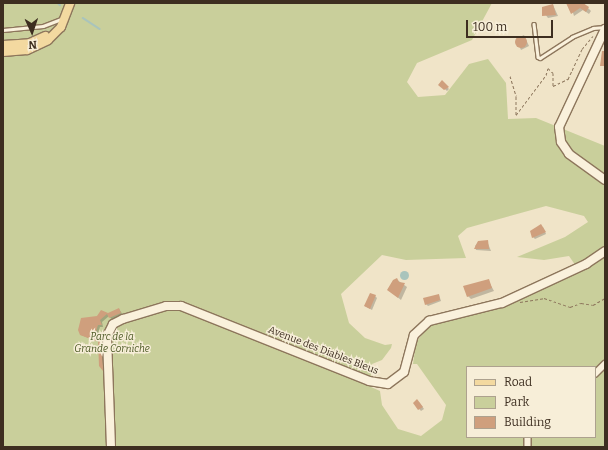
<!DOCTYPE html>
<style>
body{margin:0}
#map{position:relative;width:608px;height:450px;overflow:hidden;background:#f0e4c8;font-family:Bitter,serif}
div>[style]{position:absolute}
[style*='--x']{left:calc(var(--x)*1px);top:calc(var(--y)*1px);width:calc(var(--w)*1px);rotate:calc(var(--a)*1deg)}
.green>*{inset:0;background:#c9cf9b}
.water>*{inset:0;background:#a9c4bc}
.round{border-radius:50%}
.shadow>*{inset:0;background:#0003}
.stream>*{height:1.5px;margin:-0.75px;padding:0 0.75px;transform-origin:0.75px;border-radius:0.75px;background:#a9c4bc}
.building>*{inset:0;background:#cf9f7d}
.path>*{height:1px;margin-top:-0.5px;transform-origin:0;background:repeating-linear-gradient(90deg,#8d765c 0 3px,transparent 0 5px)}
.roads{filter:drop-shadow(1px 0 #8d765c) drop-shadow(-1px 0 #8d765c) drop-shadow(0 1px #8d765c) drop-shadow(0 -1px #8d765c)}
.lane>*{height:2.5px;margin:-1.25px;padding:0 1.25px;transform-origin:1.25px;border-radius:1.25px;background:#faf1dc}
.street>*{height:5.5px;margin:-2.75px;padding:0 2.75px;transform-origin:2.75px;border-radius:2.75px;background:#faf1dc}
.secondary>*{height:8px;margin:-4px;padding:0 4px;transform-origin:4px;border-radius:4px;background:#faf1dc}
.primary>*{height:8px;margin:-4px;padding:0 4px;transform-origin:4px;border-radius:4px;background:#f3d9a0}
span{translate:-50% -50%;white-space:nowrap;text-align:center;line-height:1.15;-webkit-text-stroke:3px #f7eed8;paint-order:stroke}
.park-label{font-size:10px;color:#4d5a26;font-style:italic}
.street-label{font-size:10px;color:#3d2e20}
.frame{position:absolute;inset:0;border:4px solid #3d2e20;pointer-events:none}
.legend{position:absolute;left:466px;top:366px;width:130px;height:72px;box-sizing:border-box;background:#f7eed8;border:1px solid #ada18e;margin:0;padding:5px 7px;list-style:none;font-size:12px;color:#3d2e20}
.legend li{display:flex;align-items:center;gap:8px;height:20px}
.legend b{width:20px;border:1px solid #ada18e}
.north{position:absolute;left:12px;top:12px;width:40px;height:40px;-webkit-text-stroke:3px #f7eed8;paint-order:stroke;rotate:177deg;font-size:11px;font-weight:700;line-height:16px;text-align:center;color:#3d2e20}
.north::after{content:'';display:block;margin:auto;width:14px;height:18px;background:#3d2e20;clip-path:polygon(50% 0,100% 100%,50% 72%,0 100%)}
.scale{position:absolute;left:466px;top:20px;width:87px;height:18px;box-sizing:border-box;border:2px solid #3d2e20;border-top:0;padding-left:5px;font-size:12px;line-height:14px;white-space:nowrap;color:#3d2e20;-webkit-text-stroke:3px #f7eed8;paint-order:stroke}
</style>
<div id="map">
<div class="green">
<i style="clip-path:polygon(evenodd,3px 3px,492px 3px,472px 40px,417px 63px,407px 82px,418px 97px,445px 95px,469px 64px,488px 59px,506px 83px,508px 119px,536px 118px,605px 146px,605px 447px,3px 447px,3px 3px,546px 206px,584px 216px,588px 222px,565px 237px,517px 257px,544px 260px,569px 256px,580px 272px,501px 308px,438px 322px,429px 326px,416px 342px,413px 364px,417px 364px,446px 405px,442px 420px,421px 436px,398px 429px,382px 405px,380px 391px,371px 387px,372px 364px,382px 360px,391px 348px,392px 344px,385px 345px,365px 338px,349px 323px,341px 294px,382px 255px,406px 260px,466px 258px,458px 236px,467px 228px,546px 206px,3px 3px,467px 367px,595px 367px,595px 437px,467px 437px,467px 367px)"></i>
</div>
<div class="water">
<i class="round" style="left:399.5px;top:270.5px;width:9px;height:9px"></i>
</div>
<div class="shadow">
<i style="clip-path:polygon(570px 3px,583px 3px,591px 11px,589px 14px,583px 10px,574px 16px)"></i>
<i style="clip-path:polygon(553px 5px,558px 16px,548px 18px,542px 10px)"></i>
<i style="clip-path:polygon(524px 35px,529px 46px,521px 50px,516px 39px)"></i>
<i style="clip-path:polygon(442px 82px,449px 89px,447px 91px,439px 84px)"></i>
<i style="clip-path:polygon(543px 227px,546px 234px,535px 239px,533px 237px)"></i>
<i style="clip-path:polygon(487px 241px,491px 251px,476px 250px,475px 246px,478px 242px)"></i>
<i style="clip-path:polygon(396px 279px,407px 287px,401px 300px,391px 292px)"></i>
<i style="clip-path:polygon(488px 280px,494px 291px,471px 299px,468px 296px)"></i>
<i style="clip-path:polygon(439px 295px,441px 301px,428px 306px,426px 304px)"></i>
<i style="clip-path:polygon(375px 296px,377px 298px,372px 310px,365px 306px)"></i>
<i style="clip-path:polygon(119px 309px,123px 315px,112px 320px,109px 316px,102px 322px,103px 327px,100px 327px,98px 333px,98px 340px,103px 342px,104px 371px,100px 366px,99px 342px,81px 335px,102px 311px,108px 314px)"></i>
<i style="clip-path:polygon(419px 402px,424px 409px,421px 411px,414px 403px)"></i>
</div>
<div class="stream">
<i style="--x:58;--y:3;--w:3;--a:45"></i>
<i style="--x:83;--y:18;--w:20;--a:33"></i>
</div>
<div class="building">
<i style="clip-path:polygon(566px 3px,583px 3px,589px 7px,586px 12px,580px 8px,571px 14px)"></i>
<i style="clip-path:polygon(553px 4px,556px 15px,542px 16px,542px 7px)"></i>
<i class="round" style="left:515px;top:36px;width:12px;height:12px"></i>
<i style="clip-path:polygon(602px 51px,605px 51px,605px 66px,600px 66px)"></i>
<i style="clip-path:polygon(442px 80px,449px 87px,444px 90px,438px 85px)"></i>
<i style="clip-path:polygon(541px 224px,546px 232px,532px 238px,530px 231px)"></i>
<i style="clip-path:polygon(488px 240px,489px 249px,474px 249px,478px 241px)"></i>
<i style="clip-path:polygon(397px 278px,399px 282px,405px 283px,398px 298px,387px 290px,393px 280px)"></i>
<i style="clip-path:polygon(489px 279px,492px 288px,467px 297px,463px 286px)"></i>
<i style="clip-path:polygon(370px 293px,376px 295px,370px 309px,364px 306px)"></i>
<i style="clip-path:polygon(439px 294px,440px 300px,425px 305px,423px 298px)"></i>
<i style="clip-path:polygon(119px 308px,121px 313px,109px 318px,107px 314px,100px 320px,102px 325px,98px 325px,96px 331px,96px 341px,80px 335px,78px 330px,81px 318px,97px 316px,101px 310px,108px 313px)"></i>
<i style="clip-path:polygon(98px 339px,102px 339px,103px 371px,99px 366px)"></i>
<i style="clip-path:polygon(417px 399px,423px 407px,418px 410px,413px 403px)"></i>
</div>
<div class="path">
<i style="--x:510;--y:76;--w:21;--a:73"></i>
<i style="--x:516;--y:96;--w:19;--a:90"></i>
<i style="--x:516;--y:115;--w:50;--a:-53.1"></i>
<i style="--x:546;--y:75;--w:7;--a:-74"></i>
<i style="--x:548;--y:68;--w:7;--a:45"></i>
<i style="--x:553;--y:73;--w:13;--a:90"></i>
<i style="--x:553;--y:86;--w:17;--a:-25"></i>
<i style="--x:568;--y:79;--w:33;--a:-65"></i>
<i style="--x:582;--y:49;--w:17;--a:-50"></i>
<i style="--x:520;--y:302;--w:24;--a:-9"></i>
<i style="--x:544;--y:298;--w:28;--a:19"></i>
<i style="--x:570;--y:307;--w:12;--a:-20"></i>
<i style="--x:581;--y:303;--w:12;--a:9"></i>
<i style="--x:593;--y:305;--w:14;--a:-30"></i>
</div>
<div class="roads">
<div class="lane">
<i style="--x:534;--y:24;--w:33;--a:83"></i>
<i style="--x:538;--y:57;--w:2;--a:27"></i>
<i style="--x:540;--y:58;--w:38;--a:-33"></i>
<i style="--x:572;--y:37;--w:23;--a:-23"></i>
<i style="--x:593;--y:28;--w:12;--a:-5"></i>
<i style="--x:3;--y:30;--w:40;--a:-5.7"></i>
<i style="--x:43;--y:26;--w:19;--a:-21"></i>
</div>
<div class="street">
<i style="--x:595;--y:374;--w:14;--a:-45"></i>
<i style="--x:528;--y:437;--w:10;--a:90"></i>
</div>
<div class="secondary">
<i style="--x:605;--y:29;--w:108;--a:115.1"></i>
<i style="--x:559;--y:127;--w:15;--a:82"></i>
<i style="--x:561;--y:142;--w:14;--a:56"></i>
<i style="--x:569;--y:154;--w:44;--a:35.8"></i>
<i style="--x:111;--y:447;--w:111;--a:-92.1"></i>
<i style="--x:107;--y:336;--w:13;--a:-63"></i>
<i style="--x:113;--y:324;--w:11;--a:-27"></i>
<i style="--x:123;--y:319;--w:45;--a:-16.8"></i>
<i style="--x:166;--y:306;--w:15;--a:0"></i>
<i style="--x:181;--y:306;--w:202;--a:21.7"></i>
<i style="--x:369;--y:381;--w:19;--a:9"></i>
<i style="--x:388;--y:384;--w:20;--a:-37"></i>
<i style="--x:404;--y:372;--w:38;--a:-75"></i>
<i style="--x:414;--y:335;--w:21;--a:-43"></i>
<i style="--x:429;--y:321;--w:75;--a:-13.9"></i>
<i style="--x:502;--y:303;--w:93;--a:-24.9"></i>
<i style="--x:586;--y:264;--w:23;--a:-34"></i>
</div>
<div class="primary">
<i style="--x:3;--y:45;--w:27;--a:-4"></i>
<i style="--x:30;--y:43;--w:17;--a:-25"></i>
<i style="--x:3;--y:52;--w:24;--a:-5"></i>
<i style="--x:27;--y:50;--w:23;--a:-25"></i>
<i style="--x:48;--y:40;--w:18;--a:-45"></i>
<i style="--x:61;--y:27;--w:26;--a:-69"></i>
</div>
</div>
<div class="park-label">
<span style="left:112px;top:343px">Parc de la<br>Grande Corniche</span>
</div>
<div class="street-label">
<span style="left:323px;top:351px;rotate:21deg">Avenue des Diables Bleus</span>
</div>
<div class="frame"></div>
<ul class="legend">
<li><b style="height:5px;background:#f3d9a0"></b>Road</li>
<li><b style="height:11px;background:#c9cf9b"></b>Park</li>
<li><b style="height:11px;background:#cf9f7d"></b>Building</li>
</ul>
<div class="north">N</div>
<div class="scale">100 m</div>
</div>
